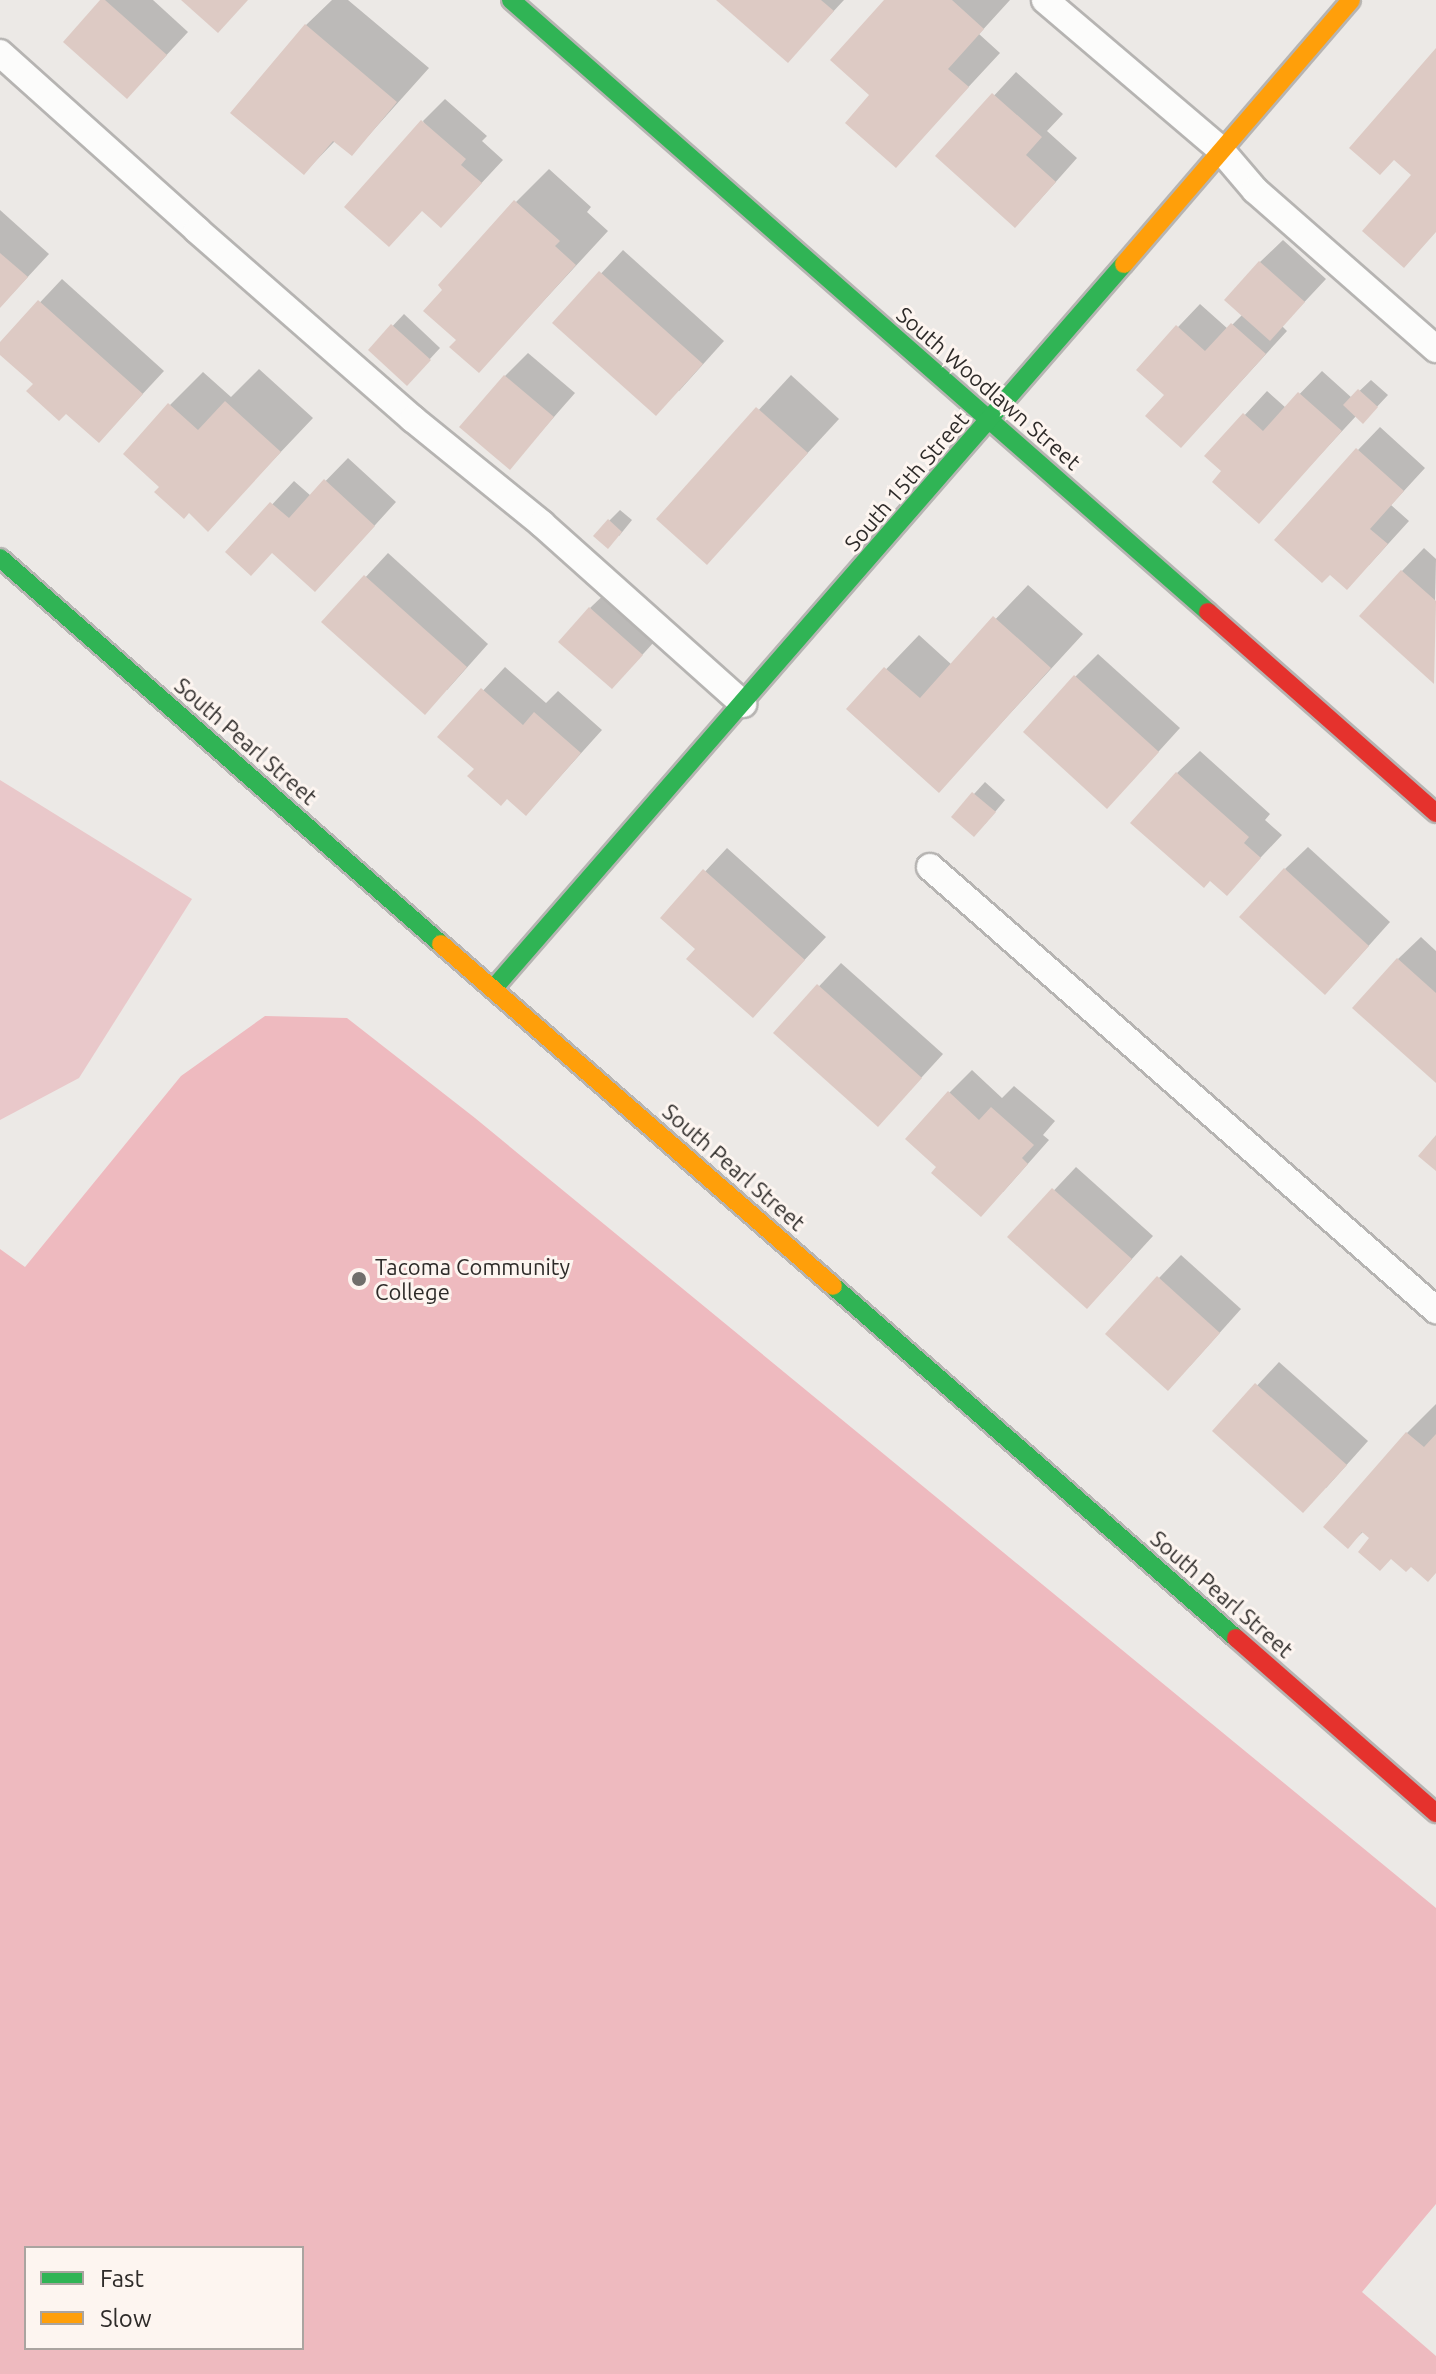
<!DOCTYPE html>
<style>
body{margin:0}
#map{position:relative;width:1436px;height:2374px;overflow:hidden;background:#ece9e6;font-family:Ubuntu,sans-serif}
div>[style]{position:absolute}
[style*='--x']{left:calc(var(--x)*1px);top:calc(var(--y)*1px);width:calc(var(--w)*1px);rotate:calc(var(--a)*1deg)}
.green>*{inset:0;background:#e9c8ca}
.forest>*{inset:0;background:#eebabf}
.shadow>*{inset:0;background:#0003}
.building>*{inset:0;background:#ddcac4}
.roads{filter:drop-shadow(2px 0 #b6b4b2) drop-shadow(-2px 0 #b6b4b2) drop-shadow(0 2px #b6b4b2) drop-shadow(0 -2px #b6b4b2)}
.lane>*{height:26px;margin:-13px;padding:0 13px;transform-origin:13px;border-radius:13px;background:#fcfcfb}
.fast>*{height:18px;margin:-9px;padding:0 9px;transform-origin:9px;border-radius:9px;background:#30b455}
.slow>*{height:18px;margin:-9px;padding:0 9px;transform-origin:9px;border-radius:9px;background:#ff9f0a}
.jam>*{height:18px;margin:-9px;padding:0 9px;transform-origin:9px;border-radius:9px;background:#e5322d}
.dots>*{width:22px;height:22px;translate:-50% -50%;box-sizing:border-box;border:4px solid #fdf5f0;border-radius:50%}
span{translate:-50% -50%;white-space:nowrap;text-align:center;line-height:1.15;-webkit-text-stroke:6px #fdf5f0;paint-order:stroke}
.street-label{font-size:22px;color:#2e2b29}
.poi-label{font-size:22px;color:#2e2b29}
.left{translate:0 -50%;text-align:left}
.legend{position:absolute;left:24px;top:2246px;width:280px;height:104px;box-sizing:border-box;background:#fdf5f0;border:2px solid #aaa4a0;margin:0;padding:10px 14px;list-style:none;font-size:24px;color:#2e2b29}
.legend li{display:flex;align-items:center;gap:16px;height:40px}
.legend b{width:40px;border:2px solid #aaa4a0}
</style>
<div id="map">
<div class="green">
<i style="clip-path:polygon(0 780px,192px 899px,79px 1078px,0 1120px)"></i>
</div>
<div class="forest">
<i style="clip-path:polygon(evenodd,265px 1016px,347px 1018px,475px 1118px,1436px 1908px,1436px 2204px,1362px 2292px,1436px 2356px,1436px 2374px,0 2374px,0 1249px,25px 1267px,181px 1076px,265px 1016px,26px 2248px,302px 2248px,302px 2348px,26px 2348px,26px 2248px)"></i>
</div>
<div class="shadow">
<i style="clip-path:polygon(103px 0,153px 0,188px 32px,149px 74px)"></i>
<i style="clip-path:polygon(332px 0,348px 0,429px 68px,352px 154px,336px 140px,304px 173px,306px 25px)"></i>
<i style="clip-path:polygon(722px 0,844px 0,788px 60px)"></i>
<i style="clip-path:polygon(886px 0,1010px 0,979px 34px,1000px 53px,896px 165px,872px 95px)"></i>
<i style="clip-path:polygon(1016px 72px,1063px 114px,1047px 131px,1077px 158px,1037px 203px,938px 156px)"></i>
<i style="clip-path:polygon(445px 99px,487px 136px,482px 141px,503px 160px,463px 203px,423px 121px)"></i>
<i style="clip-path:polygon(549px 169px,591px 207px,587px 212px,608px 231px,479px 371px,458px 340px,516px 202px)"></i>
<i style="clip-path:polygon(0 210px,49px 254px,0 307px)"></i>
<i style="clip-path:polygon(1283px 240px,1326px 279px,1282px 326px,1287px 331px,1203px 423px,1138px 369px,1200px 304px,1228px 329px,1243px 314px,1260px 262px)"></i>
<i style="clip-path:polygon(623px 250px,724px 341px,679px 391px,555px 323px)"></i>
<i style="clip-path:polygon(62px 279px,164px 371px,99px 441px,0 352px,0 345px)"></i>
<i style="clip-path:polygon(404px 314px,440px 348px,417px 373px,370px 350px)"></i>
<i style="clip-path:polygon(528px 353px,575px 393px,510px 467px,505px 376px)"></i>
<i style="clip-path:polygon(259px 369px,313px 418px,208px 529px,162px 487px,170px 405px,203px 372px,231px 397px)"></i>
<i style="clip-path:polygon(1322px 371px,1352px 398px,1371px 380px,1388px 395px,1374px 410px,1357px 415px,1259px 521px,1224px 471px,1207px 456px,1267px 391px,1286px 408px)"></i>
<i style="clip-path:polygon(791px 375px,839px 419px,707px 562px,658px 519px)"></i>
<i style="clip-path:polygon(1380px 427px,1425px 468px,1391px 505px,1409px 521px,1369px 565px,1358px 450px)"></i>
<i style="clip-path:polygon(348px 458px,396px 502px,337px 567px,273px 552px,228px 552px,294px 481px,311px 496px)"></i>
<i style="clip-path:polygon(620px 510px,632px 520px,619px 536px,609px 521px)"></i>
<i style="clip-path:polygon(1424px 548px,1436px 559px,1433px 681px,1402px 571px)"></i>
<i style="clip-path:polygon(388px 553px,488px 644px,447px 690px,324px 622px)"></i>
<i style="clip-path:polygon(1028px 585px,1083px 634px,939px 791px,848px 709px,919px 635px,952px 665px)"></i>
<i style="clip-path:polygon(613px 586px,664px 631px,634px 664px,590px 608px)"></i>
<i style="clip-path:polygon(1098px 654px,1180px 728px,1130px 783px,1075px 677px)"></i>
<i style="clip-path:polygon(505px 667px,546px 703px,558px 691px,602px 730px,548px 790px,477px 769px,440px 737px)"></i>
<i style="clip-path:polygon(1200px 751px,1270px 814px,1265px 820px,1282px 835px,1227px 893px,1177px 773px)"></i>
<i style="clip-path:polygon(985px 782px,1005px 800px,985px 824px,953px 817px)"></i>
<i style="clip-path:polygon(1308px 847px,1390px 922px,1347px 970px,1285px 869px)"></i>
<i style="clip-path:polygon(727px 848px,826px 937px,753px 1015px,698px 948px,663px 917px)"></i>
<i style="clip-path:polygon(1421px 937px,1436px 951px,1436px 1081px,1398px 959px)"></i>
<i style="clip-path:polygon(841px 963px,943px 1054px,900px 1101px,776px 1032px)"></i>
<i style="clip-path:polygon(972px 1070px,1002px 1098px,1014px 1086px,1055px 1121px,1043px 1135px,1049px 1140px,1003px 1192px,939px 1167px,949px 1093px)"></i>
<i style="clip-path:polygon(1076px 1167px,1153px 1236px,1109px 1284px,1010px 1237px)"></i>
<i style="clip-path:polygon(1181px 1255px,1241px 1309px,1190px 1366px,1159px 1278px)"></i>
<i style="clip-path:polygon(1279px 1362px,1368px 1441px,1326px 1488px,1215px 1431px)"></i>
<i style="clip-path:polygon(1436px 1404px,1436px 1571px,1364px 1531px,1348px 1546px,1407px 1433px)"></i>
</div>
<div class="building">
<i style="clip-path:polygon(100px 0,105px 0,167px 55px,127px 99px,63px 42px)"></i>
<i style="clip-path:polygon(181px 0,248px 0,218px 33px)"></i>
<i style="clip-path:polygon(716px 0,821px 0,834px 11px,788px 63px)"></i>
<i style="clip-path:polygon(884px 0,952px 0,984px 29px,948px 69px,969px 87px,896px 168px,845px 123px,869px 95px,830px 60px)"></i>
<i style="clip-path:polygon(305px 24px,397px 102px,352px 156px,333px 141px,304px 175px,230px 113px)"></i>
<i style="clip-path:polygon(1436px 48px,1436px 232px,1404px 268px,1362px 231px,1411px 175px,1394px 160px,1380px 175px,1349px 148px)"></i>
<i style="clip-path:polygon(992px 93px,1042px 137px,1026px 155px,1056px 182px,1015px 228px,935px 156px)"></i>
<i style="clip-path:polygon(421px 120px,466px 159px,461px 165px,482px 183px,441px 228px,422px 211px,389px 247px,344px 207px)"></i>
<i style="clip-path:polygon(514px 200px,560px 241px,555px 246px,576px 265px,479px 373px,449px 347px,456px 340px,423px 311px,442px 290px,438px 285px)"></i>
<i style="clip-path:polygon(0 253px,28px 277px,0 308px)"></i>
<i style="clip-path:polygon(1259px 261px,1305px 302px,1270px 341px,1224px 300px)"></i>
<i style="clip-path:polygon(599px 271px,703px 364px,656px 416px,552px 323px)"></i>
<i style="clip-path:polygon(38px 300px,143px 394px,99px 443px,66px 414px,59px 421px,26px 391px,33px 384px,0 355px,0 342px)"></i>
<i style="clip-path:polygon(1231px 323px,1266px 354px,1181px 448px,1145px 416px,1164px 395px,1136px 370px,1176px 325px,1205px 351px)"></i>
<i style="clip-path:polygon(391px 324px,431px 360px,407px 386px,368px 350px)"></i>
<i style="clip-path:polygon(504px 375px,554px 417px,510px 470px,459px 427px)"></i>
<i style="clip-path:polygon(1358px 389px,1378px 407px,1363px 424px,1343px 405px)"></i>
<i style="clip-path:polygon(1298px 392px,1342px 431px,1259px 524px,1212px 482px,1221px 471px,1204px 456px,1243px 413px,1263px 431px)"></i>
<i style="clip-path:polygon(225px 401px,281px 452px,208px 532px,189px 513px,184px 519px,154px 492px,159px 487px,123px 454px,168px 403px,198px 430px)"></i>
<i style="clip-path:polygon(756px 407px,808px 453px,707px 565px,656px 519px)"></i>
<i style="clip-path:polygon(1356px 448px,1404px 491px,1370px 529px,1388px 544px,1347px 590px,1330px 575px,1322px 583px,1274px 540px)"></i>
<i style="clip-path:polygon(324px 479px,375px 526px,315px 592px,272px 553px,251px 576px,225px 552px,270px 502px,289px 518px)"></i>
<i style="clip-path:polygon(608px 519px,622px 532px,608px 549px,593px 536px)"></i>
<i style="clip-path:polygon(1401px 570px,1436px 601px,1434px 684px,1359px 616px)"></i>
<i style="clip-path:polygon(364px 575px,467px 667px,425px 715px,321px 622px)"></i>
<i style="clip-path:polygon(589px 607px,643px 655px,612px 689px,558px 642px)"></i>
<i style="clip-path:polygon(993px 616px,1051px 668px,939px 793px,846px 709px,884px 667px,920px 698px)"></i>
<i style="clip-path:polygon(1074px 675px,1159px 752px,1107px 809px,1023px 732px)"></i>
<i style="clip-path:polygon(481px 688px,523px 725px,534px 712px,581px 753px,526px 816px,507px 799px,501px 806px,467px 776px,474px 769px,437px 737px)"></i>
<i style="clip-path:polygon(1176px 772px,1249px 837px,1244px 843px,1261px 858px,1227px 896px,1210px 881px,1204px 888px,1130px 823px)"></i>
<i style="clip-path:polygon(972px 792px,996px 812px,974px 837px,951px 817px)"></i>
<i style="clip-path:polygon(1284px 868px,1369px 946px,1325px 995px,1239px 917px)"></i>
<i style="clip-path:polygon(703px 869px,805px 960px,753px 1018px,686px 959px,695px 949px,660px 918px)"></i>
<i style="clip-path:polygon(1397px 958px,1436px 993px,1436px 1083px,1352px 1008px)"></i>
<i style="clip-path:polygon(817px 984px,922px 1078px,878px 1127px,773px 1033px)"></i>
<i style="clip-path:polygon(948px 1091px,979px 1120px,991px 1107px,1034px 1145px,1022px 1158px,1028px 1164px,981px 1217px,931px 1173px,936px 1167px,905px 1139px)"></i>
<i style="clip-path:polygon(1436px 1135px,1436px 1171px,1418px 1156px)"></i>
<i style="clip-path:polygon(1052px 1188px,1132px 1259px,1087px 1309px,1007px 1237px)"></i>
<i style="clip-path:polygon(1157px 1276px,1220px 1333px,1168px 1391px,1105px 1334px)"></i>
<i style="clip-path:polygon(1255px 1383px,1347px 1465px,1303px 1513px,1212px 1431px)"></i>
<i style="clip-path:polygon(1406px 1432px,1424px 1447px,1436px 1434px,1436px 1573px,1428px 1582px,1411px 1567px,1406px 1572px,1391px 1559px,1380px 1571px,1358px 1552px,1369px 1538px,1362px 1532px,1348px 1549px,1323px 1527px)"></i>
</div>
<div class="roads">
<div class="lane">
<i style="--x:1045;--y:0;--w:230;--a:40.4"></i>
<i style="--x:1220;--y:149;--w:54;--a:49.5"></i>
<i style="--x:1255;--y:190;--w:241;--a:41.3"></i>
<i style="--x:0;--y:53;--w:265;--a:41.9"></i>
<i style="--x:197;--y:230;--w:287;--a:41.2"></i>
<i style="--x:413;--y:419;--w:166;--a:39.1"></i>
<i style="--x:542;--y:524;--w:270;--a:41.8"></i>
<i style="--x:930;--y:867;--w:673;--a:41.2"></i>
</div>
<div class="fast">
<i style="--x:511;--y:0;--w:928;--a:41.28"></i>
<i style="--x:0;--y:558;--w:586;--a:41.2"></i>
<i style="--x:493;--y:989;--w:961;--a:-48.97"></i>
<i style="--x:833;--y:1286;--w:535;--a:41.14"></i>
</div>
<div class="slow">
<i style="--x:1124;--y:264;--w:348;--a:-49.3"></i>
<i style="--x:441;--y:944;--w:520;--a:41.1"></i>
</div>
<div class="jam">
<i style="--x:1208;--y:612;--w:304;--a:41.4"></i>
<i style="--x:1236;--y:1638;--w:266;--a:41.2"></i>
</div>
</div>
<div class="dots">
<i style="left:359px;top:1279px;background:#706e6b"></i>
</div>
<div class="street-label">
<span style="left:989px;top:388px;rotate:41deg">South Woodlawn Street</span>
<span style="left:906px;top:481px;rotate:-49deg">South 15th Street</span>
<span style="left:246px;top:741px;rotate:41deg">South Pearl Street</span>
<span style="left:734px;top:1167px;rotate:41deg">South Pearl Street</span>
<span style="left:1222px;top:1594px;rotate:41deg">South Pearl Street</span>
</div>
<div class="poi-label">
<span class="left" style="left:375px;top:1279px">Tacoma Community<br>College</span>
</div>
<ul class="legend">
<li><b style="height:10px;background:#30b455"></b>Fast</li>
<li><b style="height:10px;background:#ff9f0a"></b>Slow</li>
</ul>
</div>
